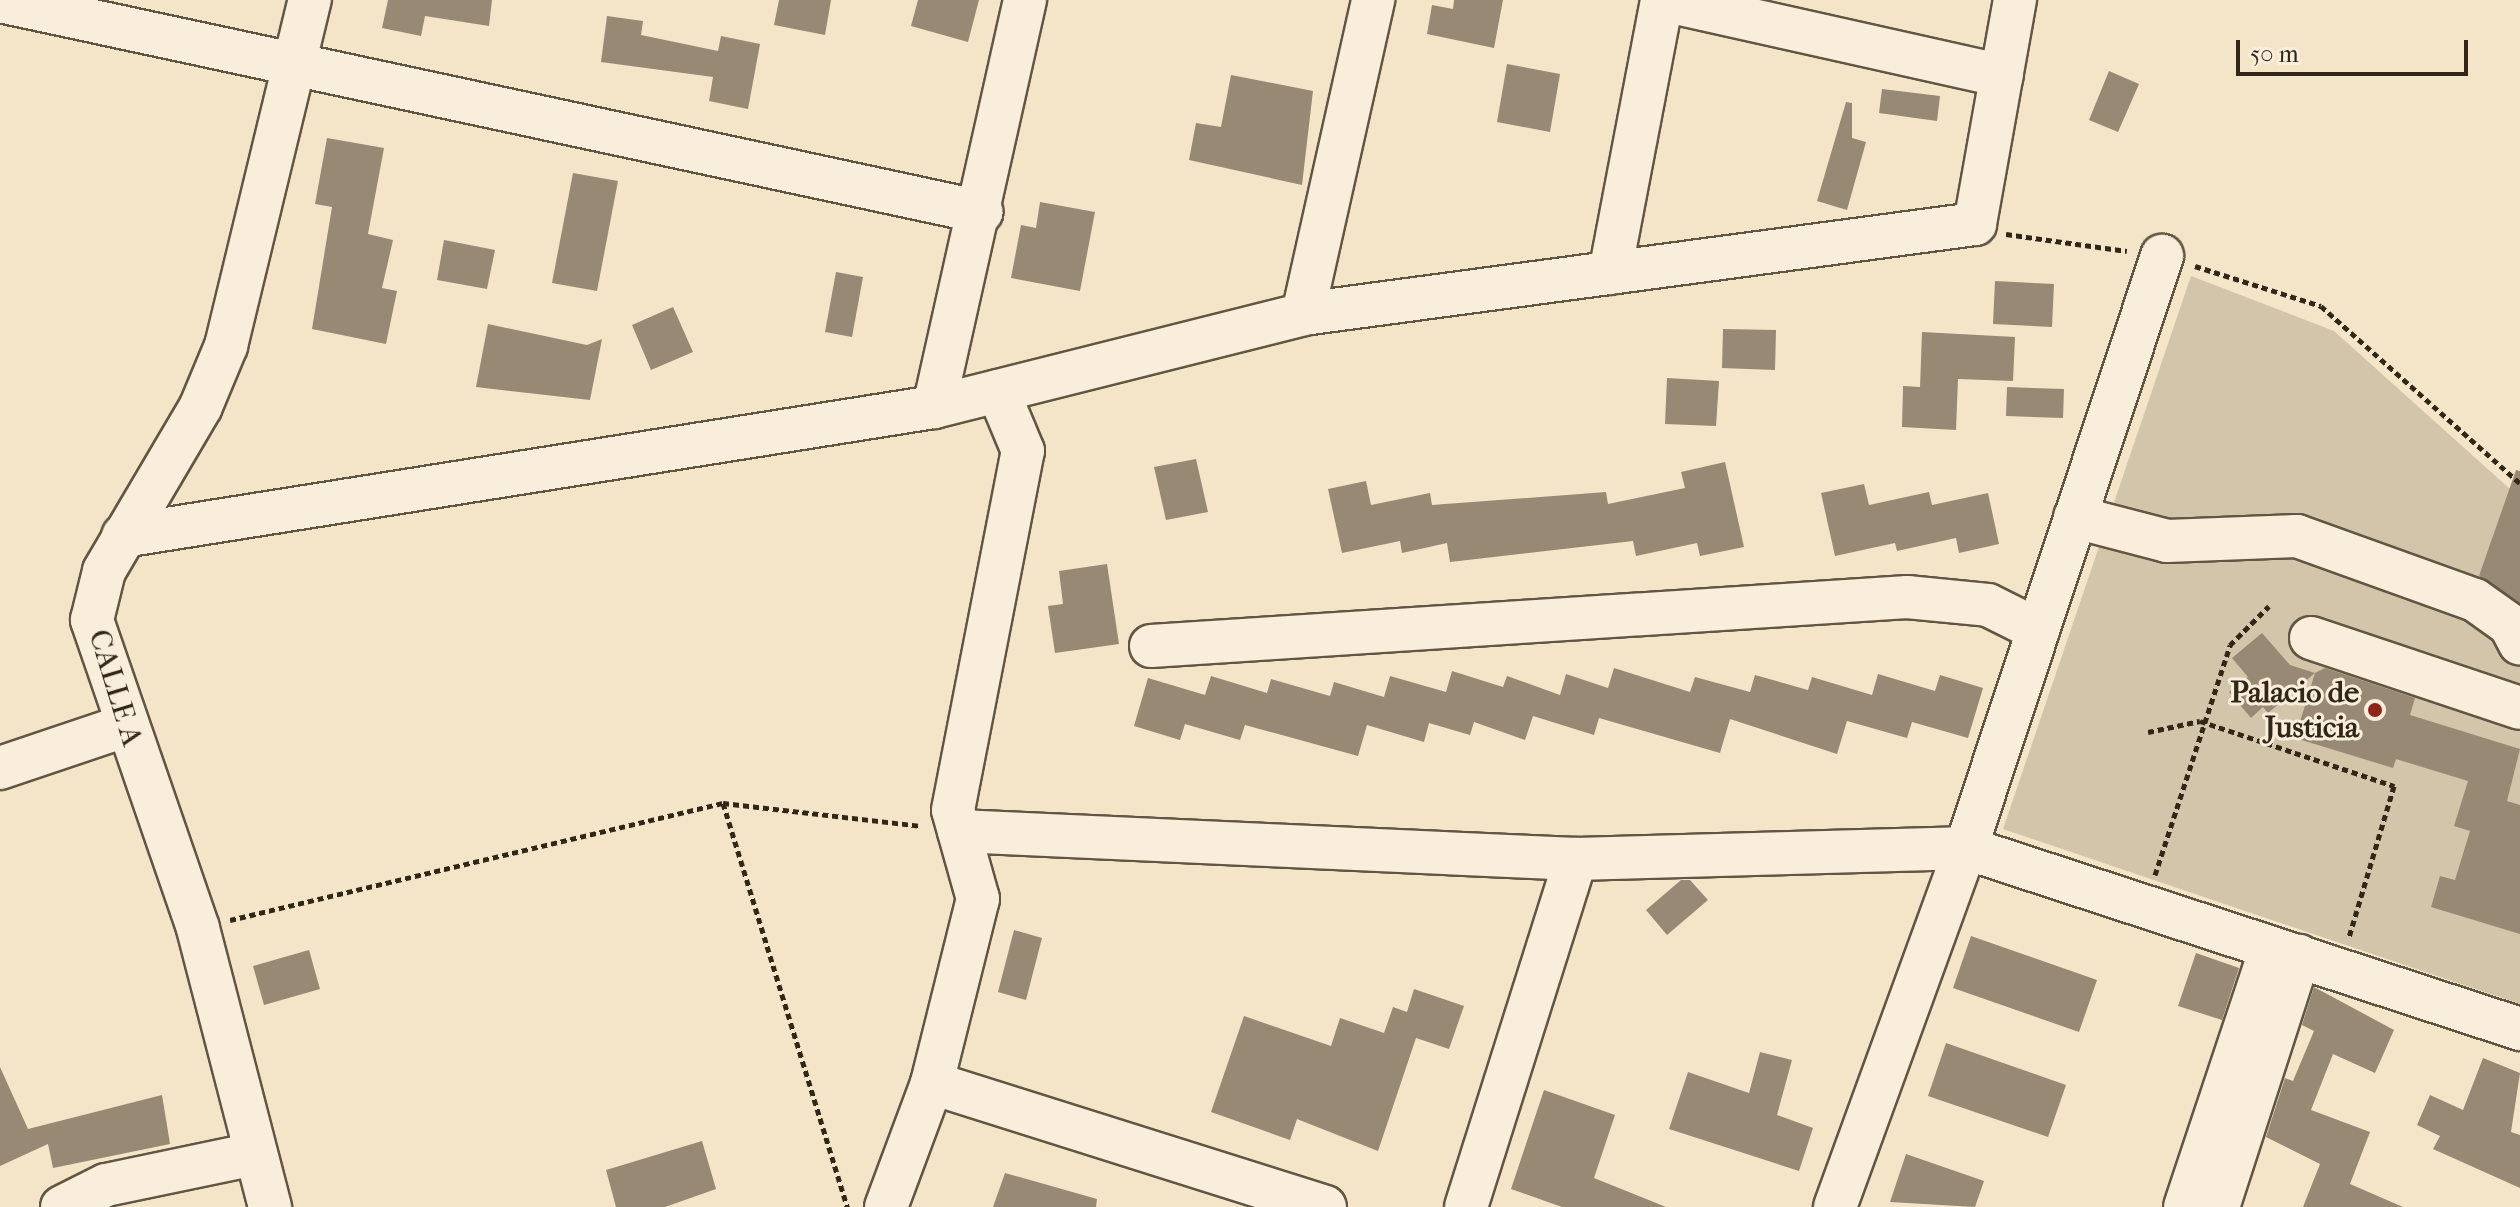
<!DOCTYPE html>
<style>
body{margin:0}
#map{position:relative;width:2520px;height:1207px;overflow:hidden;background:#f4e5c8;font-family:"IM FELL French Canon",serif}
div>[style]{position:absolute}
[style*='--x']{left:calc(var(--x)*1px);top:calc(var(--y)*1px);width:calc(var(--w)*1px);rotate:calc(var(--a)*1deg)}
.green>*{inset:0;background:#d3c5aa}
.building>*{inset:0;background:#978973}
.path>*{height:5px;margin-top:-2.5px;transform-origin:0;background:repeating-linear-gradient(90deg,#322617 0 6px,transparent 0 10px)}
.roads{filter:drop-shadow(2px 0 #625643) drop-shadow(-2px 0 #625643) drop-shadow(0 2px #625643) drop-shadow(0 -2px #625643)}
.minor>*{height:42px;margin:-21px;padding:0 21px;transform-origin:21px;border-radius:21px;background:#f8eedb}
.dots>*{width:22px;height:22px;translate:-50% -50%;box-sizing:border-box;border:4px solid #f8eedb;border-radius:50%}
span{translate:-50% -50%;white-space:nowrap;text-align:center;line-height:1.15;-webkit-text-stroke:6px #f8eedb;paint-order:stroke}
.street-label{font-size:30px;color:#322617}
.poi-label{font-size:30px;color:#322617;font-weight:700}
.right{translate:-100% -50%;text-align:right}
.scale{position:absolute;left:2236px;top:40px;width:232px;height:36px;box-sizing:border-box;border:4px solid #322617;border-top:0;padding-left:10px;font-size:24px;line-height:28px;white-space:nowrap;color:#322617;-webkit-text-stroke:6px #f8eedb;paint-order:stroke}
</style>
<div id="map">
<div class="green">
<i style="clip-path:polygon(2191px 276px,2334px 331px,2520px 498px,2520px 1004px,2003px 829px)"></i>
</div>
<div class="building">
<i style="clip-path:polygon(388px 0,492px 0,489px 26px,425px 16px,421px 36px,382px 28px)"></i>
<i style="clip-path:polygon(779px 0,831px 0,825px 35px,774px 25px)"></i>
<i style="clip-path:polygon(918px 0,979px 0,968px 42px,911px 26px)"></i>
<i style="clip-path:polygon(1454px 0,1503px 0,1494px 48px,1427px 34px,1432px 5px,1453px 9px)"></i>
<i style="clip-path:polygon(607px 16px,643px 21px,641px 35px,718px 51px,721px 36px,760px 44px,748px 109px,709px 101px,713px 77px,601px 62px)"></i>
<i style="clip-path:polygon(1507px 64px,1560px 74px,1550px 132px,1497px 122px)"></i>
<i style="clip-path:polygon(2109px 71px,2139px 84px,2118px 132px,2089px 120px)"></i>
<i style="clip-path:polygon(1231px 75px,1313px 91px,1302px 185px,1189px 160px,1196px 123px,1221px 127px)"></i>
<i style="clip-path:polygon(1882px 89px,1940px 96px,1937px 121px,1879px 113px)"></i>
<i style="clip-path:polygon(1846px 102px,1852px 103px,1852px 138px,1866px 142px,1847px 210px,1817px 201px)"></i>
<i style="clip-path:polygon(327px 138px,384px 148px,368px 234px,393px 240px,382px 288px,397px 291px,386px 344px,312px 329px,332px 207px,315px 204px)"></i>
<i style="clip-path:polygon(573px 173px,618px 181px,597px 291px,552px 283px)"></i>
<i style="clip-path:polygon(1040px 202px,1095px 212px,1080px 291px,1011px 278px,1021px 225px,1036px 228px)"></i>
<i style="clip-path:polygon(444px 240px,495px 250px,487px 289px,437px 280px)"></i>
<i style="clip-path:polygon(836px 272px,863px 277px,852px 337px,825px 332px)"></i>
<i style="clip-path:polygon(1995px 281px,2054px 284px,2052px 327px,1993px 324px)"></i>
<i style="clip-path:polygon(673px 307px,693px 352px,651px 370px,632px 325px)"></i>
<i style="clip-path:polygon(488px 324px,587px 345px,602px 339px,590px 400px,476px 387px)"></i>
<i style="clip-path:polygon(1723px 329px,1776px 330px,1775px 370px,1722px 368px)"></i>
<i style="clip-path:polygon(1922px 332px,2015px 337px,2013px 381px,1958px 379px,1956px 430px,1902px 427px,1903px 386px,1920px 387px)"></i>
<i style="clip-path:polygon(1667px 378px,1719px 381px,1716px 426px,1665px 424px)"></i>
<i style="clip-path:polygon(2007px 387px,2064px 389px,2063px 418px,2006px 416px)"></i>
<i style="clip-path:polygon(1196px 459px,1208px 512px,1166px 520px,1154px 467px)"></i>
<i style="clip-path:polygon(1725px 462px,1744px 547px,1700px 556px,1697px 543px,1636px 556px,1633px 541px,1450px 562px,1447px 543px,1402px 553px,1400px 541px,1342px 553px,1328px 489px,1366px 481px,1371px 505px,1430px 493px,1432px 505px,1606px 492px,1608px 504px,1685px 488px,1681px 472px)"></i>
<i style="clip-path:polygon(2516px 470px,2520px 471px,2520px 603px,2479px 576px)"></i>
<i style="clip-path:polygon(1864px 484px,1869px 505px,1929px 492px,1932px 505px,1988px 493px,1999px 544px,1959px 553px,1956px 538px,1897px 551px,1895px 543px,1835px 556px,1821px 493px)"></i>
<i style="clip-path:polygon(1107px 564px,1119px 644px,1055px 653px,1048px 606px,1063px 604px,1059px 571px)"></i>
<i style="clip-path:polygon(2262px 633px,2290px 665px,2315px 673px,2268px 713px,2263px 707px,2251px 718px,2229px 692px,2248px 677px,2232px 658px)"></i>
<i style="clip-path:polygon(1614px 668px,1690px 692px,1695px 677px,1750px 692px,1755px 675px,1808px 690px,1812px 677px,1872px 695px,1878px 674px,1935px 691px,1940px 675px,1983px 688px,1968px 738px,1912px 722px,1907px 738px,1847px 721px,1837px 754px,1730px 719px,1720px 753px,1599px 718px,1594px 735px,1533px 716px,1525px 740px,1474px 722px,1470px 735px,1429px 723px,1424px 742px,1367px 725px,1358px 756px,1245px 725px,1240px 740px,1185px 724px,1180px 740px,1134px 726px,1148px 678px,1205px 695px,1211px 676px,1267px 693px,1271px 679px,1330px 696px,1334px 682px,1384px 697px,1390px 676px,1446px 692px,1452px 671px,1503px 687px,1507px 676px,1560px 695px,1566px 674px,1608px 688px)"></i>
<i style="clip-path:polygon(2325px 668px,2415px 698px,2410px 715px,2520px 749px,2507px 801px,2520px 805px,2520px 934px,2431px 907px,2440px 876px,2455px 880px,2470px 831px,2454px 826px,2468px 781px,2396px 759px,2393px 768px,2295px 738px,2315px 673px)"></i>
<i style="clip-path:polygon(1681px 880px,1690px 880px,1708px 900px,1667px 935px,1646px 910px)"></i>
<i style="clip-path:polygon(1014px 930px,1042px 938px,1026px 1000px,998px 992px)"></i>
<i style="clip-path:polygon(1971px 936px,2097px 980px,2079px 1032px,1953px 988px)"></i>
<i style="clip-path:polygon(309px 950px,320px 989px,264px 1005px,253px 966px)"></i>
<i style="clip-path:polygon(2196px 953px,2239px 968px,2222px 1020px,2178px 1006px)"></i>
<i style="clip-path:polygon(2314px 987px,2394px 1030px,2375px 1073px,2333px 1054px,2311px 1110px,2370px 1132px,2350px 1184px,2403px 1207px,2303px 1207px,2320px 1164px,2266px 1137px,2285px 1078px,2293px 1081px,2314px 1031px,2302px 1025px)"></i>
<i style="clip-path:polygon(1414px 989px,1464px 1006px,1449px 1049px,1416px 1038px,1378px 1151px,1297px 1119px,1290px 1140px,1211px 1112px,1244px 1016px,1331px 1046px,1340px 1018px,1384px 1033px,1393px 1007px,1407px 1012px)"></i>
<i style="clip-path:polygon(1946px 1043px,2066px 1085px,2048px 1137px,1928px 1096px)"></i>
<i style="clip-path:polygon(1760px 1052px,1792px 1060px,1777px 1115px,1813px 1128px,1799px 1171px,1669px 1129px,1688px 1072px,1749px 1093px)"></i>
<i style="clip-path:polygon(2483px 1058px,2520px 1073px,2511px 1132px,2520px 1135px,2520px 1188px,2433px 1149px,2440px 1136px,2417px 1125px,2430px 1095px,2463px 1110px)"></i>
<i style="clip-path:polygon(0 1067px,28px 1129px,162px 1095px,170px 1144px,53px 1168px,48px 1144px,0 1166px)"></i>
<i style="clip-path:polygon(1544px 1090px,1615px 1115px,1594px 1178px,1666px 1207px,1562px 1207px,1511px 1189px)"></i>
<i style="clip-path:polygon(702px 1141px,716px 1189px,665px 1207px,616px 1207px,606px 1170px)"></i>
<i style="clip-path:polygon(1906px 1154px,1984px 1181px,1975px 1207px,1890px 1202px)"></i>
<i style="clip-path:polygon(1005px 1173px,1097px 1199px,1096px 1207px,993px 1207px)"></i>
</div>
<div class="path">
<i style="--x:2006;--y:234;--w:122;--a:8"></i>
<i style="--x:2195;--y:266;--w:132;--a:17.6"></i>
<i style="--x:2321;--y:306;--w:266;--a:41.7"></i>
<i style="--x:2148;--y:732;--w:53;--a:-11.9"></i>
<i style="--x:2200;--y:721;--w:205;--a:18.5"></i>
<i style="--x:2394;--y:786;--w:158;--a:106.6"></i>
<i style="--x:723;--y:803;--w:423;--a:72.9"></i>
<i style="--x:2155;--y:875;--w:242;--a:-71.9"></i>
<i style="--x:2230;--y:645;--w:55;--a:-45"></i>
<i style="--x:230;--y:920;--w:507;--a:-13.35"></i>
<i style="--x:723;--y:803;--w:199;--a:6.6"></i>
</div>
<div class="roads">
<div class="minor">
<i style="--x:1663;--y:0;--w:347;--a:12.6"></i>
<i style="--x:0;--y:1;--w:1004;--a:12.13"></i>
<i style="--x:1610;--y:273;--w:278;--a:-79.2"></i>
<i style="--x:1303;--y:314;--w:322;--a:-77.4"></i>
<i style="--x:934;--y:407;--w:417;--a:-77.4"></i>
<i style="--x:2075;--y:517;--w:95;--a:14.6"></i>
<i style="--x:2167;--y:541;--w:130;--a:-2.2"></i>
<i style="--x:2297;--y:536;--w:189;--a:19.8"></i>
<i style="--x:2475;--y:600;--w:43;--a:35.5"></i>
<i style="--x:2510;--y:625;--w:21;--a:62"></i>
<i style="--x:123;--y:536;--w:821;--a:-9.04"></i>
<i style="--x:934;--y:407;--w:381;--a:-14.1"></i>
<i style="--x:1303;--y:314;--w:678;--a:-7.63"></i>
<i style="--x:1975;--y:224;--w:228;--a:-79.9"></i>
<i style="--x:2311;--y:638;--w:220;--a:18.5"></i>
<i style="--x:1151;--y:646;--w:758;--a:-3.71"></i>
<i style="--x:1907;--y:597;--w:81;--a:5.6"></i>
<i style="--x:1988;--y:605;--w:56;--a:26.6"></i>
<i style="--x:0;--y:768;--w:132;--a:-18.6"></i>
<i style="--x:959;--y:831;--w:618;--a:2.6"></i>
<i style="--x:1576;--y:859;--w:390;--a:-1.6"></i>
<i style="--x:1966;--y:848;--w:583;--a:18.09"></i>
<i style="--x:932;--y:1083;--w:412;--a:17.5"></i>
<i style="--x:62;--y:1207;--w:49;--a:-26.6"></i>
<i style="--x:106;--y:1185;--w:151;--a:-11.8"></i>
<i style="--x:270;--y:1207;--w:288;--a:-104.5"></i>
<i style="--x:198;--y:928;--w:326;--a:-109"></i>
<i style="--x:92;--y:620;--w:50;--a:-76.2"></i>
<i style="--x:104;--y:571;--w:191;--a:-59.5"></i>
<i style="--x:201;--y:406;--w:65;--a:-67.4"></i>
<i style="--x:226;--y:346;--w:356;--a:-76.4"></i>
<i style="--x:886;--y:1207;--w:132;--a:-69.6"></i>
<i style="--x:932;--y:1083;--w:190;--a:-76"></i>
<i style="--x:978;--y:899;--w:92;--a:-105.7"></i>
<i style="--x:953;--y:810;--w:366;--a:-79"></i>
<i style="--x:1023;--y:451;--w:65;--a:-112.6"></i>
<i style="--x:1466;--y:1207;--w:365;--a:-72.5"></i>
<i style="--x:1835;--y:1207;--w:382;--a:-70"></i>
<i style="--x:1966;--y:848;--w:624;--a:-71.68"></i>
<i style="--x:2185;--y:1207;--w:273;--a:-71.6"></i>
<i style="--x:2218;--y:1207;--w:264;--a:-72.1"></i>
</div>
</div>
<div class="dots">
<i style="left:2375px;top:710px;background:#8f2418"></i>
</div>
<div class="street-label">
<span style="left:115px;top:688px;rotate:73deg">CALLE A</span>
</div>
<div class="poi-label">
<span class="right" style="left:2359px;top:710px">Palacio de<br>Justicia</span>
</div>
<div class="scale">50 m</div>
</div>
